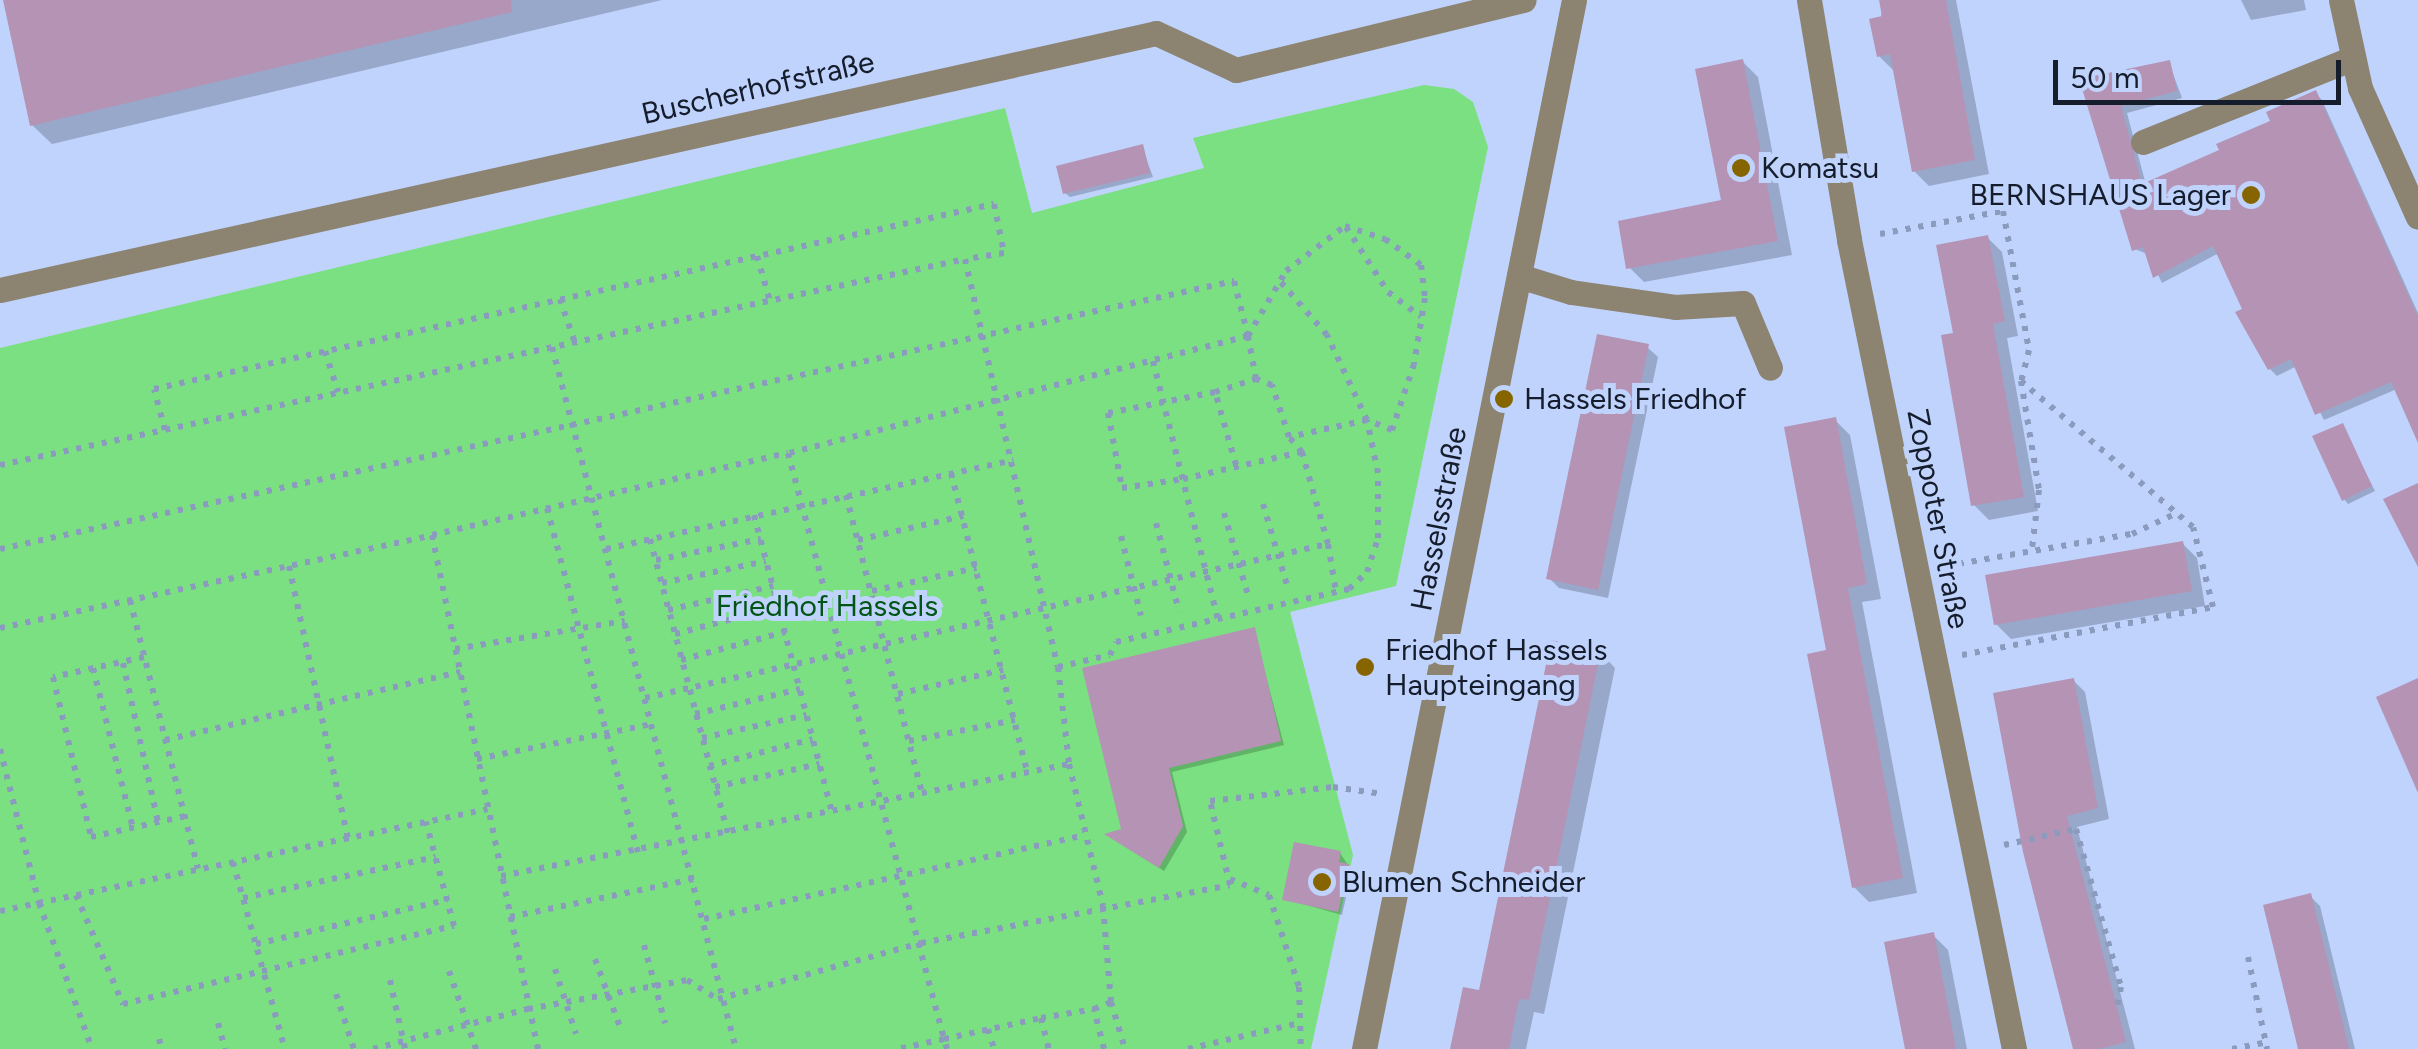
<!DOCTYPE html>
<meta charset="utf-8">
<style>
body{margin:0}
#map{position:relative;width:2418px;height:1049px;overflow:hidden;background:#bfd3fd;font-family:Figtree,sans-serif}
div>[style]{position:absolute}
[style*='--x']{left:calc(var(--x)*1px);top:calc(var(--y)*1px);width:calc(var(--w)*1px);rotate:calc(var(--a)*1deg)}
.green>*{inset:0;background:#7ae081}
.shadow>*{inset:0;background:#0003}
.building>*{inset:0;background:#b593b5}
.path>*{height:6px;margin-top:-3px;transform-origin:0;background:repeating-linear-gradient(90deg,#8b9bbd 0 5px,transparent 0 13px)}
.minor>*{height:25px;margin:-12.5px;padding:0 12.5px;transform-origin:12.5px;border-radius:12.5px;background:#8c8371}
.dots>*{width:28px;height:28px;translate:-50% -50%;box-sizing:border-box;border:5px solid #bfd3fd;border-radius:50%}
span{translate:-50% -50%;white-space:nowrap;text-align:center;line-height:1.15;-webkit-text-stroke:10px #bfd3fd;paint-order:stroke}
.street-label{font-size:30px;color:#151c2b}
.poi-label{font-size:30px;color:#151c2b}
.left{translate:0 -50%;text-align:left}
.right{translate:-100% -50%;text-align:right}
.park-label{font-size:30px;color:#025515}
.scale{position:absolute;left:2053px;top:60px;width:288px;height:45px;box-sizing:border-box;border:5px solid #151c2b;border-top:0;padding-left:12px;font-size:30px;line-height:35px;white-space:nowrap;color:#151c2b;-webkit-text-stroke:8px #bfd3fd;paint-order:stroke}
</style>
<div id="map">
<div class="green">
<i style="clip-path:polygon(1424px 85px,1454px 89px,1473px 102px,1488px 147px,1396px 586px,1290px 612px,1353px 855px,1311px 1049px,0 1049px,0 348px,1005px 108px,1032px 213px,1204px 168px,1193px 138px)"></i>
</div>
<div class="shadow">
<i style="clip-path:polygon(6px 0,662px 0,52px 144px,32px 125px)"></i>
<i style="clip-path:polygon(1882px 0,1956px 0,1989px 174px,1929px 186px,1914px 171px,1894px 71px,1879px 56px)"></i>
<i style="clip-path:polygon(2241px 0,2304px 0,2306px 10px,2251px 20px)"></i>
<i style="clip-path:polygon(1743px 62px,1758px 77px,1792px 255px,1644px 282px,1629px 267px,1724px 202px)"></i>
<i style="clip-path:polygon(2169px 63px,2182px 98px,2127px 113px,2146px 185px,2222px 151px,2315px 93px,2322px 100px,2418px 313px,2418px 434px,2397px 389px,2324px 420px,2297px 366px,2277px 376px,2270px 369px,2219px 253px,2162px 283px,2148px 254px,2134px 249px,2082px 81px)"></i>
<i style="clip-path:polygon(1142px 147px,1153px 177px,1070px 197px,1065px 193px)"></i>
<i style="clip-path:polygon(1987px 237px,2002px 252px,2018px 336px,2007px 338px,2038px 511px,1989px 520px,1974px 505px,1956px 335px)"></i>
<i style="clip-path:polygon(1647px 347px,1658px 357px,1608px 598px,1559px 588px,1549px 578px)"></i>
<i style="clip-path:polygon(1835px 420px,1850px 435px,1881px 599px,1862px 602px,1917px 893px,1869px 902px,1854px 887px,1829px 652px)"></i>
<i style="clip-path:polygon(2342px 426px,2375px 491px,2348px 504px,2344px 499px)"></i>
<i style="clip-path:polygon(2182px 543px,2197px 558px,2205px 606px,2011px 639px,1996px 624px)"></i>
<i style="clip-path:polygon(1254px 630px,1284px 745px,1172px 772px,1187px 832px,1164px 871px,1111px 838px,1124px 831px)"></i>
<i style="clip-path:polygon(1600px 652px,1615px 668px,1544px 1014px,1534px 1012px,1526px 1049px,1453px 1049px,1481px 993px)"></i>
<i style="clip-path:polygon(2073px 680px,2085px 692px,2109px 819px,2077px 827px,2135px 1049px,2076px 1049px,1996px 695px)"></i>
<i style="clip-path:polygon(1340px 853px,1352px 871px,1342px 915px,1285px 899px)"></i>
<i style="clip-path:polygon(2310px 896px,2320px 906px,2355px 1049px,2301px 1049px)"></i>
<i style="clip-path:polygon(1933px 935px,1948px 950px,1967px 1049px,1908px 1049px)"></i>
</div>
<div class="building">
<i style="clip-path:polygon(3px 0,511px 0,512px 12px,30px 126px)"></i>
<i style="clip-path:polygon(1879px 0,1946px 0,1975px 160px,1912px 172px,1890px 54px,1877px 57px,1869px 19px,1882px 16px)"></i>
<i style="clip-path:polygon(1743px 59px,1778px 241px,1626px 269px,1618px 221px,1721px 200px,1695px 69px)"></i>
<i style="clip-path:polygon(2170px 60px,2177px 91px,2121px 106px,2142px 184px,2219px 150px,2216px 144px,2270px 121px,2266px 112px,2316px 90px,2418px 317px,2418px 443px,2391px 382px,2315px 415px,2291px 359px,2268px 370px,2235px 312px,2242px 309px,2213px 246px,2153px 278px,2143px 247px,2132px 251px,2079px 79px)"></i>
<i style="clip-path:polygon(1143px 144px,1150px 173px,1063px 194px,1056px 166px)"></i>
<i style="clip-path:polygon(1988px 235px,2005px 321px,1993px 324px,2024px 497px,1971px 506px,1941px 335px,1953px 333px,1936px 245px)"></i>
<i style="clip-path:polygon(1597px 334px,1649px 344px,1598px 590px,1546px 579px)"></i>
<i style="clip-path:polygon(1836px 417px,1867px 584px,1848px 588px,1903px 878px,1852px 888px,1807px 654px,1826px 650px,1784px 427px)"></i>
<i style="clip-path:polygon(2343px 423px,2372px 486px,2342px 501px,2312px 436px)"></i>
<i style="clip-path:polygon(2418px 483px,2418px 567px,2383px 499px)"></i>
<i style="clip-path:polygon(2183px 541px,2192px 591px,1994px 625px,1985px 575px)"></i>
<i style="clip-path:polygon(1255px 627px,1281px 741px,1169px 768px,1183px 826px,1159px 868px,1104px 834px,1121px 829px,1082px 668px)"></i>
<i style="clip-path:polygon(1551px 640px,1601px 650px,1529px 1000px,1519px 999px,1509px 1049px,1450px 1049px,1463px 987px,1479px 990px)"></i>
<i style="clip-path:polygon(2074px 678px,2098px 808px,2067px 816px,2126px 1042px,2099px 1049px,2073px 1049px,2023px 852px,1993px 693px)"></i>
<i style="clip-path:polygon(2418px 678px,2418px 793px,2376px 697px)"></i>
<i style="clip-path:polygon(1294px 842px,1341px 851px,1339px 862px,1349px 864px,1338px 912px,1282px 900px)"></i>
<i style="clip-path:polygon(2311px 893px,2337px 999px,2349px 1049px,2298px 1049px,2276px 958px,2263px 905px)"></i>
<i style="clip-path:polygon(1934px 932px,1956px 1049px,1905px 1049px,1884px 942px)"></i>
</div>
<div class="path">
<i style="--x:1346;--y:227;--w:77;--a:57.1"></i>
<i style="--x:1388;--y:292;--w:41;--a:37.1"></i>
<i style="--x:1880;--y:234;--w:125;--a:-10.6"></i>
<i style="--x:2003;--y:211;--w:141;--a:79.4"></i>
<i style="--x:2029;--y:350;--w:32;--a:104"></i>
<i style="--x:2021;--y:381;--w:110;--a:80.6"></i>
<i style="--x:2039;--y:490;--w:59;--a:96.8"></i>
<i style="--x:757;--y:256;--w:47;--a:73.9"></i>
<i style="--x:560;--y:299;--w:46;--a:71.2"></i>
<i style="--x:552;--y:347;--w:726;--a:75.31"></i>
<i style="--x:325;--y:351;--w:43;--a:72.4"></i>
<i style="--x:1153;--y:361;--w:266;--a:75.9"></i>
<i style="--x:1215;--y:392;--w:43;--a:-17.6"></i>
<i style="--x:165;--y:430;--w:42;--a:-105"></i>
<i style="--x:154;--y:389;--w:860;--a:-12.42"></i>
<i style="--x:994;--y:204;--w:50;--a:78.5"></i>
<i style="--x:1004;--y:253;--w:39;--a:171"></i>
<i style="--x:0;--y:465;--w:987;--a:-12.05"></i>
<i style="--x:965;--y:259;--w:418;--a:77.2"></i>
<i style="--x:1058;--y:667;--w:98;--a:83.5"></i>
<i style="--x:1069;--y:764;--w:146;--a:76.5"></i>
<i style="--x:1103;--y:906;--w:96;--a:85.2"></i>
<i style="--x:1111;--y:1002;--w:49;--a:73.4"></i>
<i style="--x:1236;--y:465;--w:76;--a:-106"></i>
<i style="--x:1215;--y:392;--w:109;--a:168.9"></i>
<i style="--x:1108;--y:413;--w:76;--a:79.4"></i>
<i style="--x:1122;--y:488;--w:62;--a:-8.4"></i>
<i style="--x:1183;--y:479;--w:121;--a:-12.9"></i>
<i style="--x:951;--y:473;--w:308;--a:75.7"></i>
<i style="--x:846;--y:495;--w:308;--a:75.7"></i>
<i style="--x:1263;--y:504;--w:84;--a:73.5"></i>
<i style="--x:547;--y:508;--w:356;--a:75.2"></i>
<i style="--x:1224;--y:513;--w:85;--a:73.7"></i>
<i style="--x:754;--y:515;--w:308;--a:75.3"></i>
<i style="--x:1156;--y:523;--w:91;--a:75.4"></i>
<i style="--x:432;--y:535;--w:365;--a:-13"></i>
<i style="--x:788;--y:453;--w:606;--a:75.09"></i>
<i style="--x:944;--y:1039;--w:47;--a:167.7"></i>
<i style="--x:1121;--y:536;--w:82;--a:76"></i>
<i style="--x:650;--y:539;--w:306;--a:75.2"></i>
<i style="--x:858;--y:540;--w:108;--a:-12.9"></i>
<i style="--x:1328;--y:544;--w:49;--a:80.5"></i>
<i style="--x:0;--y:549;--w:1263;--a:-12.25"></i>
<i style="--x:1234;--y:281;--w:57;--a:75.7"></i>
<i style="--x:1248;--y:336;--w:475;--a:165.7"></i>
<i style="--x:606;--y:549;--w:417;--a:-12.3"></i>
<i style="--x:656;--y:560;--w:107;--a:-11.3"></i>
<i style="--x:289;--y:566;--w:278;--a:77.8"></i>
<i style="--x:1946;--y:566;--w:189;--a:-9.8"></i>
<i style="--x:2132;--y:534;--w:50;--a:-25"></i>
<i style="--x:662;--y:583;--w:106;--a:-11.9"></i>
<i style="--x:872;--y:591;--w:107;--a:-12.5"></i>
<i style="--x:130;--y:600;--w:277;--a:75.8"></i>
<i style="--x:668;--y:610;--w:108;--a:-12.9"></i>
<i style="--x:0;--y:628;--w:442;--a:-12.1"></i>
<i style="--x:432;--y:535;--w:525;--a:78.35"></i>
<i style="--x:675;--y:634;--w:106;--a:-14.7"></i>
<i style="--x:455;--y:649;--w:172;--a:-9.4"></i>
<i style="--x:1962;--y:655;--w:256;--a:-10.8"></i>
<i style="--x:2213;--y:607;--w:82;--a:-104"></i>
<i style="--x:2193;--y:527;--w:226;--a:-139.7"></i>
<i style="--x:144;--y:657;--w:93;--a:167.6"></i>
<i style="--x:53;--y:677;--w:164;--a:76.6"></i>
<i style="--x:91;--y:837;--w:96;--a:-12.6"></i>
<i style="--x:681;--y:660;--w:108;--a:-15.1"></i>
<i style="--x:123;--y:663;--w:163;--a:77.6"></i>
<i style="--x:1058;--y:667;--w:53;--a:-13"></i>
<i style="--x:1110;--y:655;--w:14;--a:-65"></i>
<i style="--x:1116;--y:642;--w:239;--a:-12.8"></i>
<i style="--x:1349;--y:589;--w:25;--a:-43"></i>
<i style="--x:1367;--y:572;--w:36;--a:-72"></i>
<i style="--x:1378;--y:538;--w:65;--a:-90"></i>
<i style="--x:1378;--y:473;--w:54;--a:-101.7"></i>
<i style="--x:1367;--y:420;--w:94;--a:-115.2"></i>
<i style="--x:1327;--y:335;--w:73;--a:-131.1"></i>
<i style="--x:93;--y:668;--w:165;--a:76"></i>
<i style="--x:898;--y:694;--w:108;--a:-12.9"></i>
<i style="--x:645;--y:698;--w:700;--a:-12.71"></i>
<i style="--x:1328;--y:544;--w:96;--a:-105.8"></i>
<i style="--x:1302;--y:452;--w:20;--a:-131"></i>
<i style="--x:1289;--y:437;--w:55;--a:-108.1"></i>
<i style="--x:1272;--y:385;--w:17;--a:-159"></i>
<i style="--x:1256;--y:379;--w:44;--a:-100.5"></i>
<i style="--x:1248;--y:336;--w:75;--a:-59.7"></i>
<i style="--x:1286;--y:271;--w:74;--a:-37.3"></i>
<i style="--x:1345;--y:226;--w:42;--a:18"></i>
<i style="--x:1385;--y:239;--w:44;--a:35.8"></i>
<i style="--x:1421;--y:265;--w:33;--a:83"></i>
<i style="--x:1425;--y:298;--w:67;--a:99.5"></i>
<i style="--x:1414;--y:364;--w:70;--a:108.4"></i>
<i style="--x:1392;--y:430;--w:27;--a:-158"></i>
<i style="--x:1367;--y:420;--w:80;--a:167.7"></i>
<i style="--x:695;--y:714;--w:108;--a:-13.4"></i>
<i style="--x:702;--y:738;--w:107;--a:-12.5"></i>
<i style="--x:165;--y:740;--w:303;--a:-13"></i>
<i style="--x:909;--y:741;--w:108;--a:-11.2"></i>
<i style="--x:0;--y:749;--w:159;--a:75.8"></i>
<i style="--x:39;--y:903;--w:155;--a:70"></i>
<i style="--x:477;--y:759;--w:178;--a:-11.3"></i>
<i style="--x:709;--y:766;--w:107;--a:-14.6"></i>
<i style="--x:715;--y:787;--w:107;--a:-12.5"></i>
<i style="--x:2004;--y:845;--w:74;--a:-12.5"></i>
<i style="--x:2076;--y:829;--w:164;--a:74.1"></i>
<i style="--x:2121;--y:987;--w:20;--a:101"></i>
<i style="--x:233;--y:862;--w:194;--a:74.5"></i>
<i style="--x:501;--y:876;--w:579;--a:-11.15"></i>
<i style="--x:1230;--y:879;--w:42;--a:22.3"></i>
<i style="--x:1269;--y:895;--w:97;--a:71.9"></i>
<i style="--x:1299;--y:987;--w:62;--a:88.2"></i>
<i style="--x:76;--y:895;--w:119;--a:66.7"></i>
<i style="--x:123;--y:1004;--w:340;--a:-13.3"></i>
<i style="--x:454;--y:926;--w:108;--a:-105.1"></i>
<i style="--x:243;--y:898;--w:197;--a:-12"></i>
<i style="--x:0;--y:911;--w:498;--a:-11.8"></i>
<i style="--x:510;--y:917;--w:188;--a:-11.7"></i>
<i style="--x:704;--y:919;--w:388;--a:-12.4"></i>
<i style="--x:256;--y:944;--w:196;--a:-13"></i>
<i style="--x:644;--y:945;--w:81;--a:74.9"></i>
<i style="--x:2248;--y:957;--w:94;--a:78.3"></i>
<i style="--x:595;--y:959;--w:76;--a:69.9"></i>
<i style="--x:555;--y:969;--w:68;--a:72.1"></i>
<i style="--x:449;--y:971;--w:83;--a:70.9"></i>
<i style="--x:390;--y:980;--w:71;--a:77.7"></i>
<i style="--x:336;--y:994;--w:58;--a:71.9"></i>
<i style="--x:1041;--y:1018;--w:54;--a:-9.6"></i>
<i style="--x:218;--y:1023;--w:27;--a:75"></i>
<i style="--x:988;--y:1029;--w:21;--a:73"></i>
<i style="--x:159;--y:1039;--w:10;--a:73"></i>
<i style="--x:373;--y:1049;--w:160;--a:-14.5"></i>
<i style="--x:528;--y:1009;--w:162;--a:-10.3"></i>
<i style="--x:687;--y:980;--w:36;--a:32"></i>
<i style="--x:718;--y:999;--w:211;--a:-15.4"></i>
<i style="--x:921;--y:943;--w:314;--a:-10.6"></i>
<i style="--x:1230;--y:885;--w:86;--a:-103.4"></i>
<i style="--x:1210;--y:801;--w:124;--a:-6.5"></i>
<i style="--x:1333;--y:787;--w:50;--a:8"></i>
<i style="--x:947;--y:1049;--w:10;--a:-107"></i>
<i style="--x:944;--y:1039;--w:99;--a:-12.2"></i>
<i style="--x:1041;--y:1018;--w:32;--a:76"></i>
<i style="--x:1104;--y:1049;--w:41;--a:-104"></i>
<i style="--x:1094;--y:1009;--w:18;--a:-22"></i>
<i style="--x:1188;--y:1049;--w:115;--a:-13.1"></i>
<i style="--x:2232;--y:1049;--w:33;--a:-11"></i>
</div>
<div class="minor">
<i style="--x:1809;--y:0;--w:243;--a:80.5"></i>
<i style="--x:1849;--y:240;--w:826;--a:78.47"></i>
<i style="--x:2341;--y:0;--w:90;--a:77.8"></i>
<i style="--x:2360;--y:88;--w:141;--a:65.8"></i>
<i style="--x:2143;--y:142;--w:226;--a:-21.8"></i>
<i style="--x:1519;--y:276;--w:54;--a:17.1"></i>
<i style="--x:1571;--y:292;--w:105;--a:8.2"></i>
<i style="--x:1675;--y:307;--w:68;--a:-3.4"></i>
<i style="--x:1743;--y:303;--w:70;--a:67.4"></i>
<i style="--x:0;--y:290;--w:1184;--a:-12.53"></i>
<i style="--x:1156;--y:33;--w:88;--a:24.8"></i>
<i style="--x:1236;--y:70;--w:296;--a:-13.7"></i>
<i style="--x:1364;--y:1049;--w:1070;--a:-78.68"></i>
</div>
<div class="dots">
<i style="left:1741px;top:168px;background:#866400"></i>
<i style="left:2251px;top:195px;background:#866400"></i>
<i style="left:1504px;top:399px;background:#866400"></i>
<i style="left:1365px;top:667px;background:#866400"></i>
<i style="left:1322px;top:882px;background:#866400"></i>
</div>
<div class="street-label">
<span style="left:758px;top:88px;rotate:-13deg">Buscherhofstraße</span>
<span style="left:1439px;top:519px;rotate:-79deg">Hasselsstraße</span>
<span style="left:1938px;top:519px;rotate:79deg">Zoppoter Straße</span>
</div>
<div class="poi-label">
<span class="left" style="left:1761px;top:168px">Komatsu</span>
<span class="right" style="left:2231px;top:195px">BERNSHAUS Lager</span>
<span class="left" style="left:1524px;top:399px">Hassels Friedhof</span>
<span class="left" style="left:1385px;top:667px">Friedhof Hassels<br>Haupteingang</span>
<span class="left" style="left:1342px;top:882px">Blumen Schneider</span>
</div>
<div class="park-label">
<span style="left:827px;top:606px">Friedhof Hassels</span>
</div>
<div class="scale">50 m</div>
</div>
